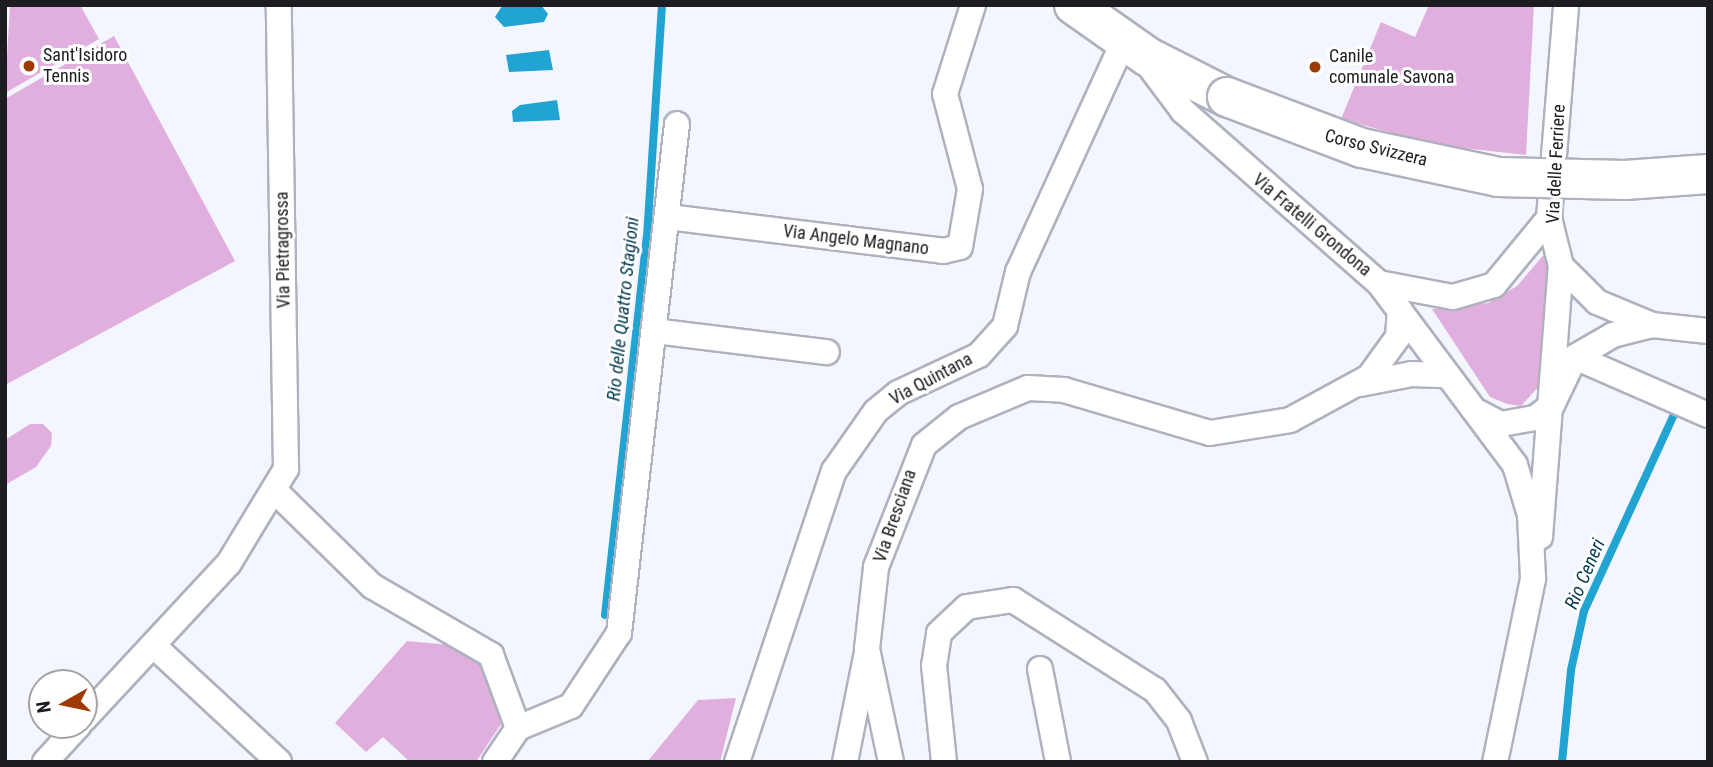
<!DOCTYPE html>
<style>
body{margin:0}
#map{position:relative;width:1713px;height:767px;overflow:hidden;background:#f3f5ff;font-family:"Roboto Condensed",sans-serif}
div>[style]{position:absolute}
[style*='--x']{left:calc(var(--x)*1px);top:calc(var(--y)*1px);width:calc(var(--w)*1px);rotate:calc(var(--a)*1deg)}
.green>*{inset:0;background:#e0afde}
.water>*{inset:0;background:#21a4d2}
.stream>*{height:8px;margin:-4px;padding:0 4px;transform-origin:4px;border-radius:4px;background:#21a4d2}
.roads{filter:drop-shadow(2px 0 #afb1bd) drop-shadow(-2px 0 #afb1bd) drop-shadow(0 2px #afb1bd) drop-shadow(0 -2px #afb1bd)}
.street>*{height:24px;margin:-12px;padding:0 12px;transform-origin:12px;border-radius:12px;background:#fff}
.primary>*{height:38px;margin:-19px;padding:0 19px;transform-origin:19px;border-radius:19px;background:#fff}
.bridges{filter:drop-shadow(2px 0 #afb1bd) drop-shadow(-2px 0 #afb1bd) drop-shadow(0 2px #afb1bd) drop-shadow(0 -2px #afb1bd)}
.primary-bridge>*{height:38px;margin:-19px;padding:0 19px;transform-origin:19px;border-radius:19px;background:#fff}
.dots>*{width:19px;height:19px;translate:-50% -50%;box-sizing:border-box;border:4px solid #fff;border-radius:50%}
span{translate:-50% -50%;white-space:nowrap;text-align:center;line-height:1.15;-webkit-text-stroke:6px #fff;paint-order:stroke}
.poi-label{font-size:18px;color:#1c1c21}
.left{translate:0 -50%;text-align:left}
.street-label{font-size:18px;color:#1c1c21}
.water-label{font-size:19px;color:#043b4e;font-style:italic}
.frame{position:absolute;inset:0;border:7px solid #1c1c21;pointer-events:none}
.north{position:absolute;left:28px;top:669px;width:70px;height:70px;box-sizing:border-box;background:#fff;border:2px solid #a4a4a6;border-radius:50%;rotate:261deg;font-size:19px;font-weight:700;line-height:28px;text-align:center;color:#1c1c21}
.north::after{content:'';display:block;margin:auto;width:24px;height:32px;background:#9d3a00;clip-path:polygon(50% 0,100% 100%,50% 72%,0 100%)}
</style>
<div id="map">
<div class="green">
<i style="clip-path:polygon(10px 5px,80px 5px,99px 39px,5px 93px)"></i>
<i style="clip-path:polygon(1429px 5px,1534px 5px,1526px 155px,1436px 145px,1341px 119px,1381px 22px,1415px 37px)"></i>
<i style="clip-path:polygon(114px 36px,235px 261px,5px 385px,5px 99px)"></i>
<i style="clip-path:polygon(1548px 250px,1541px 384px,1521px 406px,1507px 404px,1490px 397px,1432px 309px,1488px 303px,1517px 286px)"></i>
<i style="clip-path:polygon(30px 424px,43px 424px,52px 433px,51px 446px,36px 467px,5px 485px,5px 440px)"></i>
<i style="clip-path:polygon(407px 641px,461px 646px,482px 657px,503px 721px,476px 762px,410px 762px,383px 737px,366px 752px,335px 723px)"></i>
<i style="clip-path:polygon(736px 698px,720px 762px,647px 762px,698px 700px)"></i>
</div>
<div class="water">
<i style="clip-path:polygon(502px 6px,541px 5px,548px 14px,544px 22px,504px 27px,495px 17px)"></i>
<i style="clip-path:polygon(549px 50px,553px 70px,509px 72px,506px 55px)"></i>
<i style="clip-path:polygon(557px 100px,560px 120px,513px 122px,512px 111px,520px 105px)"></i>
</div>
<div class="stream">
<i style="--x:605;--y:615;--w:380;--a:-83.7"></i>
<i style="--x:647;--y:237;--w:232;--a:-86.3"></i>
<i style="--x:1562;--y:762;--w:92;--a:-84.4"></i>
<i style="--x:1571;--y:670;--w:60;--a:-77.6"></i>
<i style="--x:1584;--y:611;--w:221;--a:-65.4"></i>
</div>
<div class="roads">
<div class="street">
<i style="--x:1144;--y:59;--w:65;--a:53.1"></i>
<i style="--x:1183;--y:111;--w:261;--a:41.3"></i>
<i style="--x:1379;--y:283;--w:227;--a:53.2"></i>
<i style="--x:1515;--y:465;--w:52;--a:73.3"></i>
<i style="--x:1530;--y:515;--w:64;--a:87.3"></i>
<i style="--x:1533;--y:579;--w:187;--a:101.7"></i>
<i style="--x:668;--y:217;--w:277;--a:7"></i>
<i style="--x:943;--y:251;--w:17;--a:-13"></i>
<i style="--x:960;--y:247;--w:59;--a:-80.2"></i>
<i style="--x:970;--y:189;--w:98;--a:-104.7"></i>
<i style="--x:945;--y:94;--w:93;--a:-72.5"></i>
<i style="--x:1561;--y:266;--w:51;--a:45"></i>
<i style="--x:1597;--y:302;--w:60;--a:22.7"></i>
<i style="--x:1379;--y:283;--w:75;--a:10.7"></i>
<i style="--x:1453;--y:297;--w:43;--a:-16.3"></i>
<i style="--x:1494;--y:285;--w:87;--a:-50.6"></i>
<i style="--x:655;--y:331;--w:173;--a:7"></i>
<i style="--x:1575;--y:357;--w:145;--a:23.6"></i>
<i style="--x:1360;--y:384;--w:53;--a:-10.9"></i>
<i style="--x:1412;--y:374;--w:33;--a:2"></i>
<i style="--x:1478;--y:412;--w:26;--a:28"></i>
<i style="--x:1501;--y:424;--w:35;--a:-10"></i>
<i style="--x:1535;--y:418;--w:21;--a:-37"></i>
<i style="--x:1552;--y:405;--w:53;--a:-64.4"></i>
<i style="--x:1575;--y:357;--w:44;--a:-30.1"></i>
<i style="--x:1613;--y:335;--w:40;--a:-14.4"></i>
<i style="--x:1652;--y:325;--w:56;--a:6.1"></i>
<i style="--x:276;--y:492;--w:134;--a:44.4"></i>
<i style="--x:372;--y:586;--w:138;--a:30.1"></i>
<i style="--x:491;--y:655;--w:78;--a:69.7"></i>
<i style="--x:1540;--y:537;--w:272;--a:-85.6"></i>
<i style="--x:1561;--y:266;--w:49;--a:-104"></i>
<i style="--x:1549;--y:218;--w:214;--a:-85.4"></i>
<i style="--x:155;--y:647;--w:169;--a:42.8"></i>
<i style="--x:1040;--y:669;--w:95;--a:79"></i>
<i style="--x:84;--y:719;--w:213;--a:-47.1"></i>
<i style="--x:229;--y:563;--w:110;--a:-58.8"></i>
<i style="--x:286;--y:469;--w:464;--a:-90.9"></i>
<i style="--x:518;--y:728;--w:57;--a:-22.5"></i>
<i style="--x:571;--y:706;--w:87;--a:-56.7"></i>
<i style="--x:619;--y:633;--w:512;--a:-83.5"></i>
<i style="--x:45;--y:762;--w:50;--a:-47.4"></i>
<i style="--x:495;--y:762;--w:41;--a:-55.9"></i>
<i style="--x:737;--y:762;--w:307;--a:-71.6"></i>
<i style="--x:834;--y:471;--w:73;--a:-55"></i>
<i style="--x:876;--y:411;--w:28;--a:-39"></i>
<i style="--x:898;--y:393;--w:89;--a:-25.1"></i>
<i style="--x:979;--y:355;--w:39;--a:-48"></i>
<i style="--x:1005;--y:326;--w:56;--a:-76.5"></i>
<i style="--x:1018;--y:272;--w:255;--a:-65.4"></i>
<i style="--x:845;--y:762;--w:107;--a:-78.7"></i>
<i style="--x:891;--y:762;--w:116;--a:-102"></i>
<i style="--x:867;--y:649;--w:82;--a:-83.7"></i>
<i style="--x:876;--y:567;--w:131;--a:-68.5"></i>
<i style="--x:924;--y:445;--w:45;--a:-38.7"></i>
<i style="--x:959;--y:417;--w:75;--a:-22.8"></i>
<i style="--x:1028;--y:388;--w:36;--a:3"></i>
<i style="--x:1064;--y:390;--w:152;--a:16.4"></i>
<i style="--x:1210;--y:433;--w:81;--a:-9.2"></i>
<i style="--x:1290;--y:420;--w:90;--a:-28.6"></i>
<i style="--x:1369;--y:377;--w:49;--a:-54.1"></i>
<i style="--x:1398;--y:337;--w:27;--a:-86"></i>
<i style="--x:944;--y:762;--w:97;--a:-95.9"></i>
<i style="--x:934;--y:666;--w:33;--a:-81"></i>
<i style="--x:939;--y:633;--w:38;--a:-43"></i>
<i style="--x:967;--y:607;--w:47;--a:-8.7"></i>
<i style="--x:1013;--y:600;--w:168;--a:32.4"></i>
<i style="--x:1155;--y:690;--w:39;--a:52"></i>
<i style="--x:1179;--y:721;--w:44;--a:68.7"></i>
</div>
<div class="primary">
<i style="--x:1074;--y:5;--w:90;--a:35.1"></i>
<i style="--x:1148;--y:57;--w:89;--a:26.9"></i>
</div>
</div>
<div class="bridges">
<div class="primary-bridge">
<i style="--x:1227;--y:97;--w:144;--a:20.7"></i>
<i style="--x:1362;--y:148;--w:139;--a:12"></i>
<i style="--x:1498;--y:177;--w:127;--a:1.4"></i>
<i style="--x:1625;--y:180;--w:83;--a:-4.1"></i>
</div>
</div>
<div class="dots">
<i style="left:29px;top:66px;background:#9d3a00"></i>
<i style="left:1315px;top:67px;background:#9d3a00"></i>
</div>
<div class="poi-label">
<span class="left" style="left:43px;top:66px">Sant'Isidoro<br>Tennis</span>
<span class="left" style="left:1329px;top:67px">Canile<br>comunale Savona</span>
</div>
<div class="street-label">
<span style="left:1376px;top:148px;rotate:14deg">Corso Svizzera</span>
<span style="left:1556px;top:164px;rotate:-87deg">Via delle Ferriere</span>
<span style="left:1312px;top:225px;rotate:40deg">Via Fratelli Grondona</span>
<span style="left:856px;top:240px;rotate:7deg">Via Angelo Magnano</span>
<span style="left:283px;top:250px;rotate:-91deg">Via Pietragrossa</span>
<span style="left:931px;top:379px;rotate:-28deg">Via Quintana</span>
<span style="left:895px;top:516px;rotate:-71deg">Via Bresciana</span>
</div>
<div class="water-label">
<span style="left:623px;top:309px;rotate:-84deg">Rio delle Quattro Stagioni</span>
<span style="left:1585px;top:574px;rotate:-67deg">Rio Ceneri</span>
</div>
<div class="frame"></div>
<div class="north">N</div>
</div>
